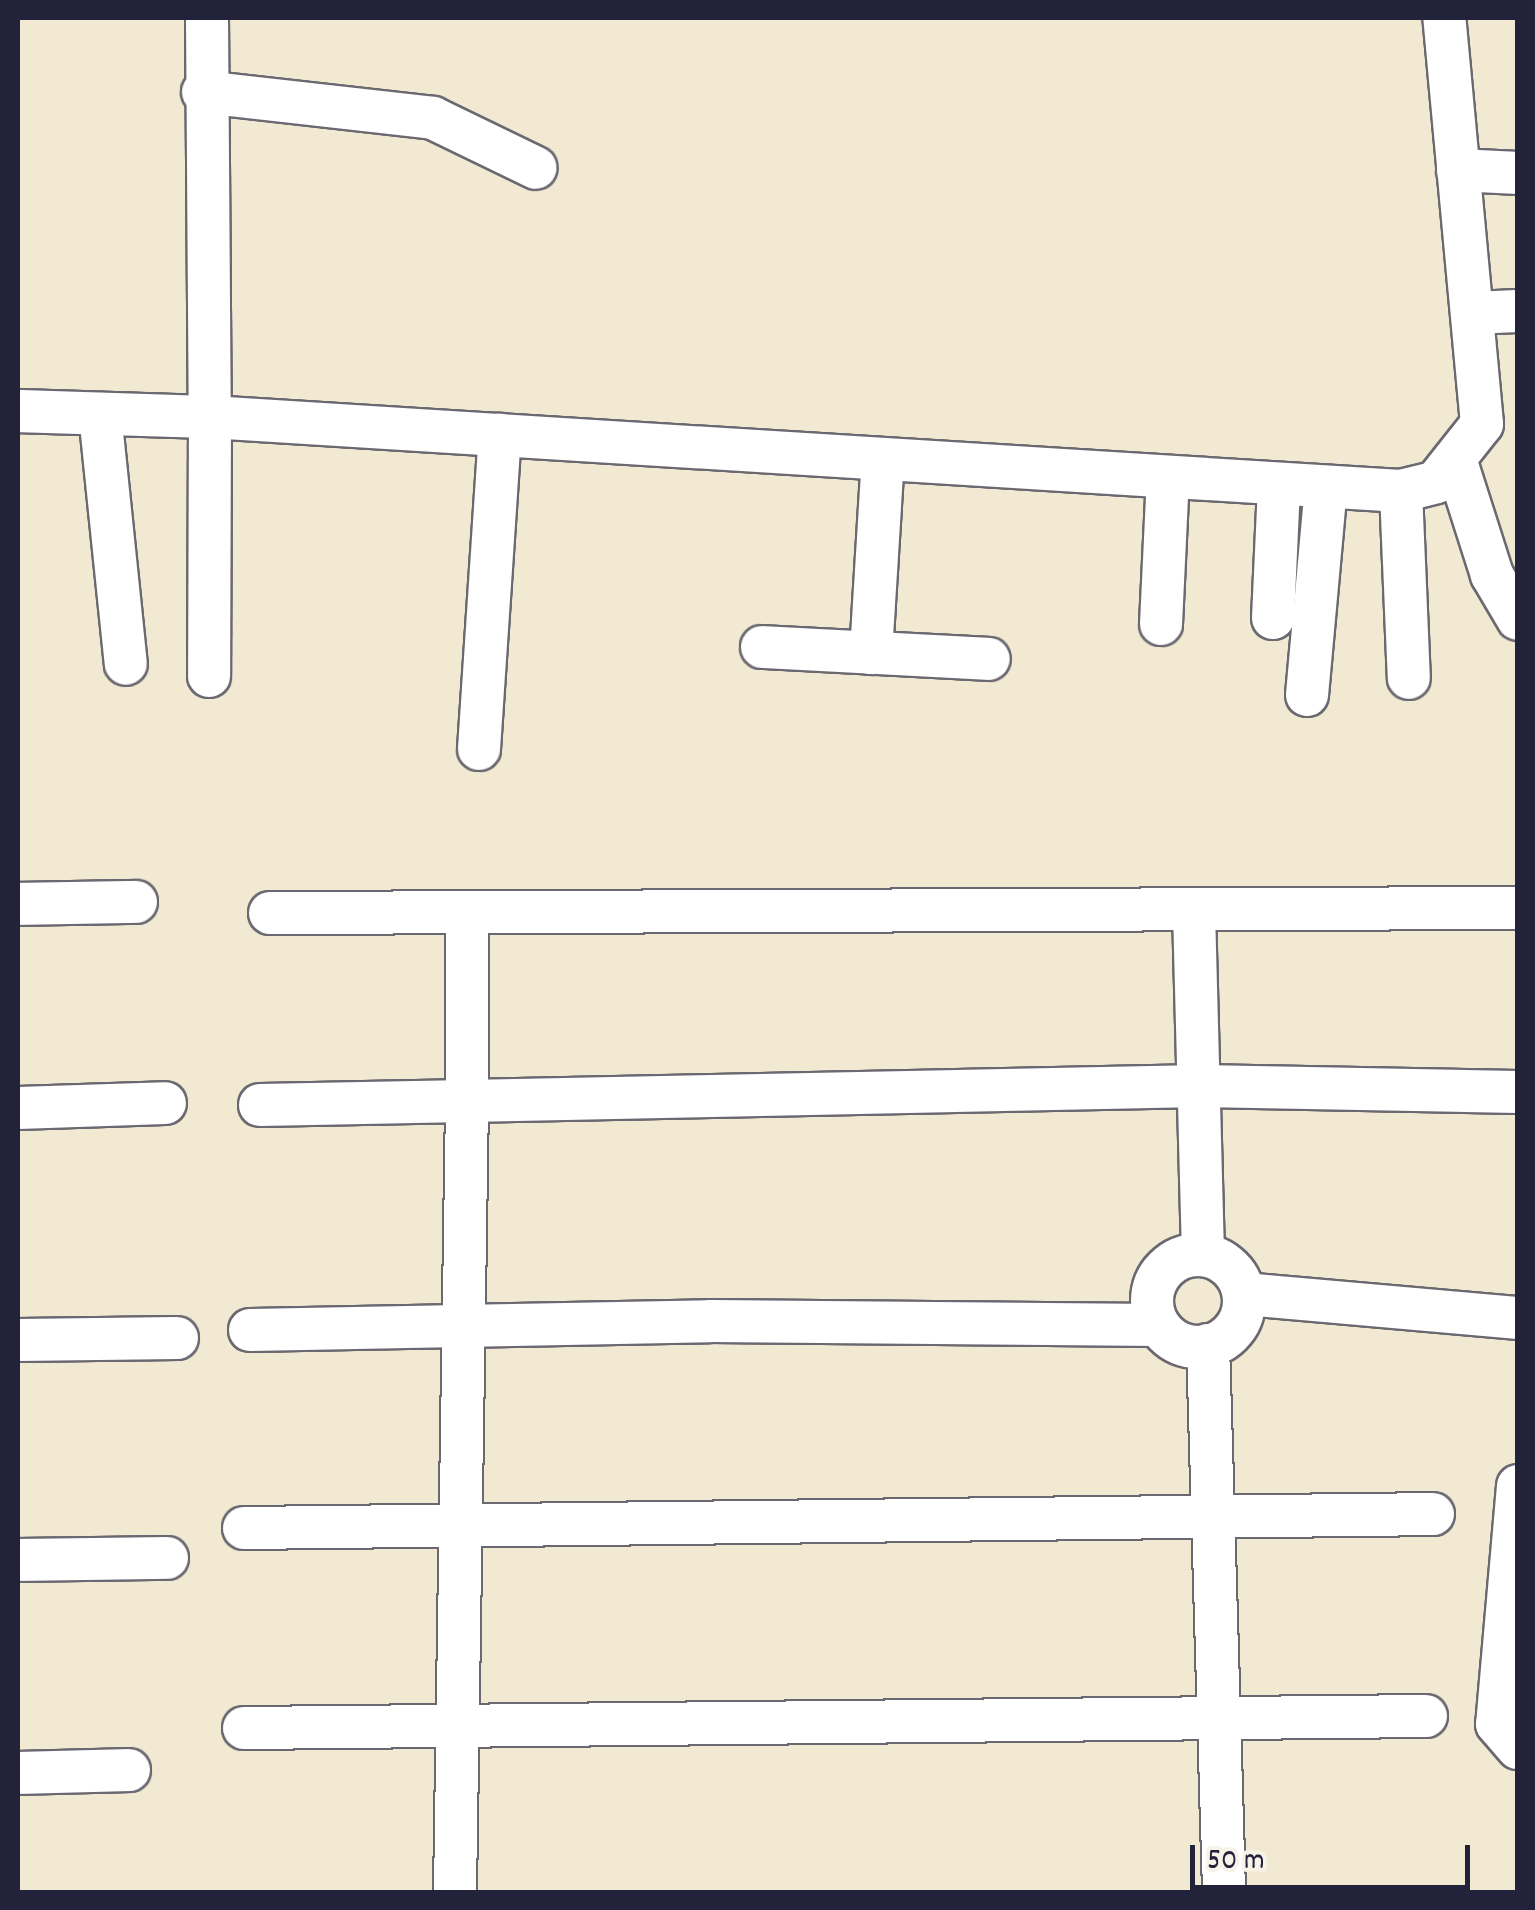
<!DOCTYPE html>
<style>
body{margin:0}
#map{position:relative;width:1535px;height:1910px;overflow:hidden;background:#f1e9d2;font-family:Dekko,sans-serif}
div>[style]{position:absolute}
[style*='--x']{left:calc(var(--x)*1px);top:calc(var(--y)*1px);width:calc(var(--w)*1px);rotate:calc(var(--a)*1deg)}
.roads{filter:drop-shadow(2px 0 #6a6870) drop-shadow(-2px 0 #6a6870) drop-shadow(0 2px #6a6870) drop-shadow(0 -2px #6a6870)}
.minor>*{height:42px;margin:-21px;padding:0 21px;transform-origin:21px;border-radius:21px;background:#fff}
.minor>.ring{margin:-21px;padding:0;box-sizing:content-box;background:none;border:42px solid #fff;border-radius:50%}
span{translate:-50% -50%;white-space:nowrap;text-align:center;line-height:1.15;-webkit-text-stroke:10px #f7f3e8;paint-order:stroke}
.frame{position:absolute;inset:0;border:20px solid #22223b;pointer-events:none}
.scale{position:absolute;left:1190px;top:1845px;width:280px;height:45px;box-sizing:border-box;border:5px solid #22223b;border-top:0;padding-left:12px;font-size:30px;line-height:35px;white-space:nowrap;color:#22223b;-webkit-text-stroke:8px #f7f3e8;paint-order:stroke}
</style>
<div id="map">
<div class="roads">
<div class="minor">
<i style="--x:207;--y:18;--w:399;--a:89.6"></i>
<i style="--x:210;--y:417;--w:1193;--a:3.56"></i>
<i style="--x:1401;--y:491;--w:36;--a:-14"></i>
<i style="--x:1436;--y:482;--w:74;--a:-51.6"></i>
<i style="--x:1482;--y:424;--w:408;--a:-95.3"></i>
<i style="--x:203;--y:92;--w:231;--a:6.4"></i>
<i style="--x:433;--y:118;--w:114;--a:25.9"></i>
<i style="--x:1458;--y:170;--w:60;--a:2.9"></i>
<i style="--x:1472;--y:313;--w:46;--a:-2.5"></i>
<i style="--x:18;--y:411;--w:192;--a:1.8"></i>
<i style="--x:210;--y:417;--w:259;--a:90.2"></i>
<i style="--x:100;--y:414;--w:251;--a:84.1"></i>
<i style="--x:1456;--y:462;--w:119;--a:72.3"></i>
<i style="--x:1492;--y:575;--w:51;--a:59.4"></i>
<i style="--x:1401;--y:491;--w:187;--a:87.6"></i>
<i style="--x:1273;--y:618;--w:134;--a:-87.4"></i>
<i style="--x:1161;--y:624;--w:147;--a:-87.3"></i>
<i style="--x:762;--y:647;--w:227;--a:3"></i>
<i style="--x:871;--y:653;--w:194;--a:-86.5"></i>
<i style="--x:1307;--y:695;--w:209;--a:-84.8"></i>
<i style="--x:479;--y:749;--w:315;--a:-86.2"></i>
<i style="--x:18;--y:904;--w:118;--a:-1"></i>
<i style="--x:1194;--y:911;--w:344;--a:88.5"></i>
<i style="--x:270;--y:913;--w:1248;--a:-0.23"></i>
<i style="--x:260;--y:1105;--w:207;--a:-1.1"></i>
<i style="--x:467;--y:1101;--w:185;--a:-90"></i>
<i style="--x:18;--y:1108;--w:147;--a:-1.9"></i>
<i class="ring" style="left:1152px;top:1255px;width:50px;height:50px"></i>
<i style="--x:1244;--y:1294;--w:275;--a:5"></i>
<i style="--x:250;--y:1330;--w:460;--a:-1.1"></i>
<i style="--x:710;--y:1321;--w:448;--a:0.5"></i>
<i style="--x:18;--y:1340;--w:159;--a:-0.7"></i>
<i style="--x:1208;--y:1345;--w:547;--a:88.32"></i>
<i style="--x:1518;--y:1486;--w:239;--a:95"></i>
<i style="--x:1497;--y:1724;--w:32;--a:49"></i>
<i style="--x:244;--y:1528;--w:1189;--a:-0.67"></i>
<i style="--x:18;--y:1560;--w:149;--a:-0.8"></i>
<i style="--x:244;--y:1728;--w:1182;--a:-0.58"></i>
<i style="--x:18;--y:1773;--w:111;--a:-1.5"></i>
<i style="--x:455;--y:1892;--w:791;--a:-89.13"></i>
<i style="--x:467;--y:1101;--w:734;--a:-1.17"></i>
<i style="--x:1201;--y:1086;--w:317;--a:1.1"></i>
</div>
</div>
<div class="frame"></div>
<div class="scale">50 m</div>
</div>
